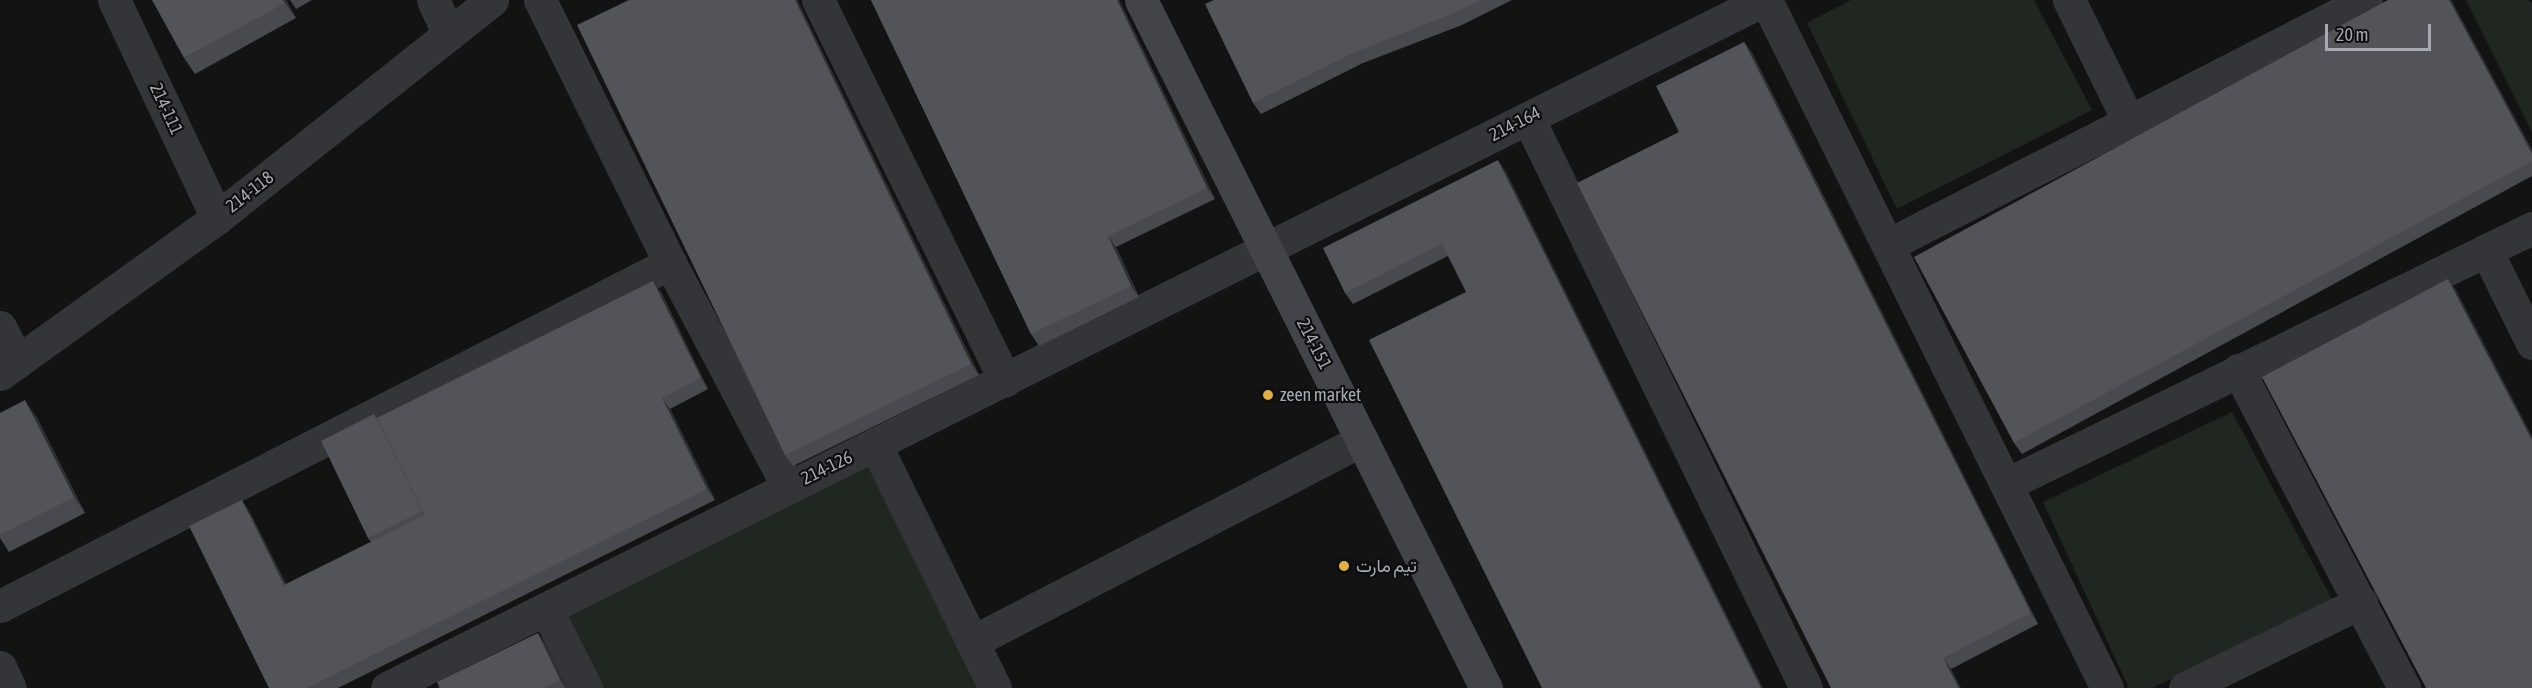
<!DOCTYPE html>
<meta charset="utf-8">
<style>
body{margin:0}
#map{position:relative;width:2532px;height:688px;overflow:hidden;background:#131314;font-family:"Asap Condensed",Vazirmatn,sans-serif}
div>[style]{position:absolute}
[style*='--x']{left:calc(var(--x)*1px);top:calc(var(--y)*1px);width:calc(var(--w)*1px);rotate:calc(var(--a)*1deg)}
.green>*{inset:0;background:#202721}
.street>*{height:33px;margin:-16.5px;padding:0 16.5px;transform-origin:16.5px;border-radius:16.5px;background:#343539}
.secondary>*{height:33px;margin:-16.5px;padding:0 16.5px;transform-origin:16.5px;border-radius:16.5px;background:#434449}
.wall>*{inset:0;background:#494a4f}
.shaded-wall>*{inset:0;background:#2f3033}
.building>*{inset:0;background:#535459}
.dots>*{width:16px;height:16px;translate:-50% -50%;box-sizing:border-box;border:3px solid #0e0e0f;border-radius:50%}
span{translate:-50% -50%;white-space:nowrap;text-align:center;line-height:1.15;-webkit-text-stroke:4.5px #0e0e0f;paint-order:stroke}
.street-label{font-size:18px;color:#a6a9b3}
.poi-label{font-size:18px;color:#a6a9b3}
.left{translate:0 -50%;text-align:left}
.scale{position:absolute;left:2325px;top:24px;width:106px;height:27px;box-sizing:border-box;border:3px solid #a6a9b3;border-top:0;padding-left:8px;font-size:18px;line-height:21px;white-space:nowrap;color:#a6a9b3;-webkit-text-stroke:4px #0e0e0f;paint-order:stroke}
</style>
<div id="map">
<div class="green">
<i style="clip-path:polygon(1851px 0,2034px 0,2092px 110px,1897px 209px,1807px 23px)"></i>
<i style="clip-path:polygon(2466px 0,2528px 0,2532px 3px,2532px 132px)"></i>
<i style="clip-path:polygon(2232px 412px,2334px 603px,2152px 688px,2129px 688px,2043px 502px)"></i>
<i style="clip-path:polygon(875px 444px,995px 688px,584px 688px,546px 609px)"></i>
</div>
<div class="street">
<i style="--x:114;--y:0;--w:241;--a:64.7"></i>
<i style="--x:433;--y:0;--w:38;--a:65"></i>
<i style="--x:540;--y:0;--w:293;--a:63.7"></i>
<i style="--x:670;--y:263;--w:253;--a:62.2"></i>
<i style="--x:818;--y:0;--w:424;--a:63.8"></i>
<i style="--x:1766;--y:0;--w:768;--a:63.64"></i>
<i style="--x:2069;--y:0;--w:134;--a:63.8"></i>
<i style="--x:1528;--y:118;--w:634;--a:64"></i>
<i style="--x:1888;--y:245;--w:537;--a:-27.14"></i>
<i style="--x:2486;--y:250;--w:104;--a:63.7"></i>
<i style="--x:0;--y:327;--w:39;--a:63"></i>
<i style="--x:2238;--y:370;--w:359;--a:62.4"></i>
<i style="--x:0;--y:374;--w:267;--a:-35.7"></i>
<i style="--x:217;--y:218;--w:351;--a:-38.4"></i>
<i style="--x:875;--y:444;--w:272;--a:63.8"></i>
<i style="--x:2007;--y:484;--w:584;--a:-25.99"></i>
<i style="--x:0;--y:606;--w:753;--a:-27.11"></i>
<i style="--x:546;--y:609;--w:89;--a:63.1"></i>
<i style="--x:972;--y:642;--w:439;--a:-27.4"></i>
<i style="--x:0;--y:667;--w:23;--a:65"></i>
<i style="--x:387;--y:688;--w:1539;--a:-26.55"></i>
<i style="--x:2185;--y:688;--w:196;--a:-26"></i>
</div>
<div class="secondary">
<i style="--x:1141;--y:0;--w:770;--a:63.37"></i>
</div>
<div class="wall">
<i style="clip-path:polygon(286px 0,296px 18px,195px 74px,184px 58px)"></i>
<i style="clip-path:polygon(290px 0,312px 0,296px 9px)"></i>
<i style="clip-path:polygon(629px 0,797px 0,979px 375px,793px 466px,785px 455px)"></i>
<i style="clip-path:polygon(871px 0,1119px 0,1215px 199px,1116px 247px,1139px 297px,1039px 346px,1031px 334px)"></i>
<i style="clip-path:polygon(1214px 0,1512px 0,1462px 25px,1363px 63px,1261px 114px,1253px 103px)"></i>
<i style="clip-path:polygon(2451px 0,2532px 150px,2532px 176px,2022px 454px,2014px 443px)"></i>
<i style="clip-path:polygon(1744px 42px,1752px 53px,2038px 624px,1951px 669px,1831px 688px,1679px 132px)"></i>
<i style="clip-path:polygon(1506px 172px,1448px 256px,1353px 304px,1345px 293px)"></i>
<i style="clip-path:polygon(661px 292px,708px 389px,670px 409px,715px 500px,338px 688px,269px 688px,249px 511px,286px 584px,371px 542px,368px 538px,374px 414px,377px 418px)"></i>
<i style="clip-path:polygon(0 413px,36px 416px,85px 513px,9px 552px,0 538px)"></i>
<i style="clip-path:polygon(549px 649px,568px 688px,437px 688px)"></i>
</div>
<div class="shaded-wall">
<i style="clip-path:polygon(283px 0,286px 0,296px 18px,285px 3px)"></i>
<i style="clip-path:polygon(795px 0,797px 0,979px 375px,971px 364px)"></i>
<i style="clip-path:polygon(1117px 0,1119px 0,1215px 199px,1207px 188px)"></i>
<i style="clip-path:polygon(2449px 0,2451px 0,2532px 150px,2532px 154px)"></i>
<i style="clip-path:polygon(1744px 42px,1752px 53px,2038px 624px,2031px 613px)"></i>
<i style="clip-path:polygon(1498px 160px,1506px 172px,1763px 688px,1761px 688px)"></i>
<i style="clip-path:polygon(1108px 236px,1116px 247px,1139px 297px,1131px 286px)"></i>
<i style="clip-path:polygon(2448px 279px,2456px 290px,2532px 436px,2532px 440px)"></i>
<i style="clip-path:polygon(653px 281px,661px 292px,708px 389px,701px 378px)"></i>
<i style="clip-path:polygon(662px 398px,670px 409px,715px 500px,707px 489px)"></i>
<i style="clip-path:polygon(25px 400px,36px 416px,85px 513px,74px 497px)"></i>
<i style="clip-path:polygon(242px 500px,249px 511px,292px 596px,284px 585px)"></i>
<i style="clip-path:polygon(538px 633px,549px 649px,568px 688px,566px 688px,560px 680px)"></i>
<i style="clip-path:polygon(1943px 658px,1951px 669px,1961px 688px,1959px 688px)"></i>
</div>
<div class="building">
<i style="clip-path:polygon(152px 0,283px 0,285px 3px,184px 58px)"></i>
<i style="clip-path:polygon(629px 0,795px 0,971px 364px,785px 455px,577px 25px)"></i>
<i style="clip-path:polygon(871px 0,1117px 0,1207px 188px,1108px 236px,1131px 286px,1031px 334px)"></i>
<i style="clip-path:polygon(1214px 0,1481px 0,1454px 13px,1355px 52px,1253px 103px,1205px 4px)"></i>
<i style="clip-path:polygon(2388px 0,2449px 0,2532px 154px,2532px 161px,2014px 443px,1914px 257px)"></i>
<i style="clip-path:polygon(1744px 42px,2031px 613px,1943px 658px,1959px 688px,1831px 688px,1577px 183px,1679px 132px,1656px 86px)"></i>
<i style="clip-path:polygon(1498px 160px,1761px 688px,1542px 688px,1369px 340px,1466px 292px,1442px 244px,1345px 293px,1323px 248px)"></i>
<i style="clip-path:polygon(2448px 279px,2532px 440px,2532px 688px,2426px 688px,2262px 377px)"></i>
<i style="clip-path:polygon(653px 281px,701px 378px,662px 398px,707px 489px,307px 688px,269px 688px,189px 526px,242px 500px,284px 585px,425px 515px,377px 418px)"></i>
<i style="clip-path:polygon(25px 400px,74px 497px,0 535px,0 413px)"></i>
<i style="clip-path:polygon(374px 414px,422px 511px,368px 538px,321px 441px)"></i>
<i style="clip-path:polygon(538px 633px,560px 680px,543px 688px,440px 688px,437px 682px)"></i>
</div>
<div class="dots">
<i style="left:1268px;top:395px;background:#e0b140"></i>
<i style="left:1344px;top:566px;background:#e0b140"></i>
</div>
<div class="street-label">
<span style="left:166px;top:109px;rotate:65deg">214-111</span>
<span style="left:1515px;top:124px;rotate:-27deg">214-164</span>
<span style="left:250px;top:192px;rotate:-38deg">214-118</span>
<span style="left:1314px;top:344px;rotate:63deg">214-151</span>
<span style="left:827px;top:468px;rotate:-26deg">214-126</span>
</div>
<div class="poi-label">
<span class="left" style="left:1280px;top:395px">zeen market</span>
<span class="left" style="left:1356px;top:566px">تيم مارت</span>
</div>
<div class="scale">20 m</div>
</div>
